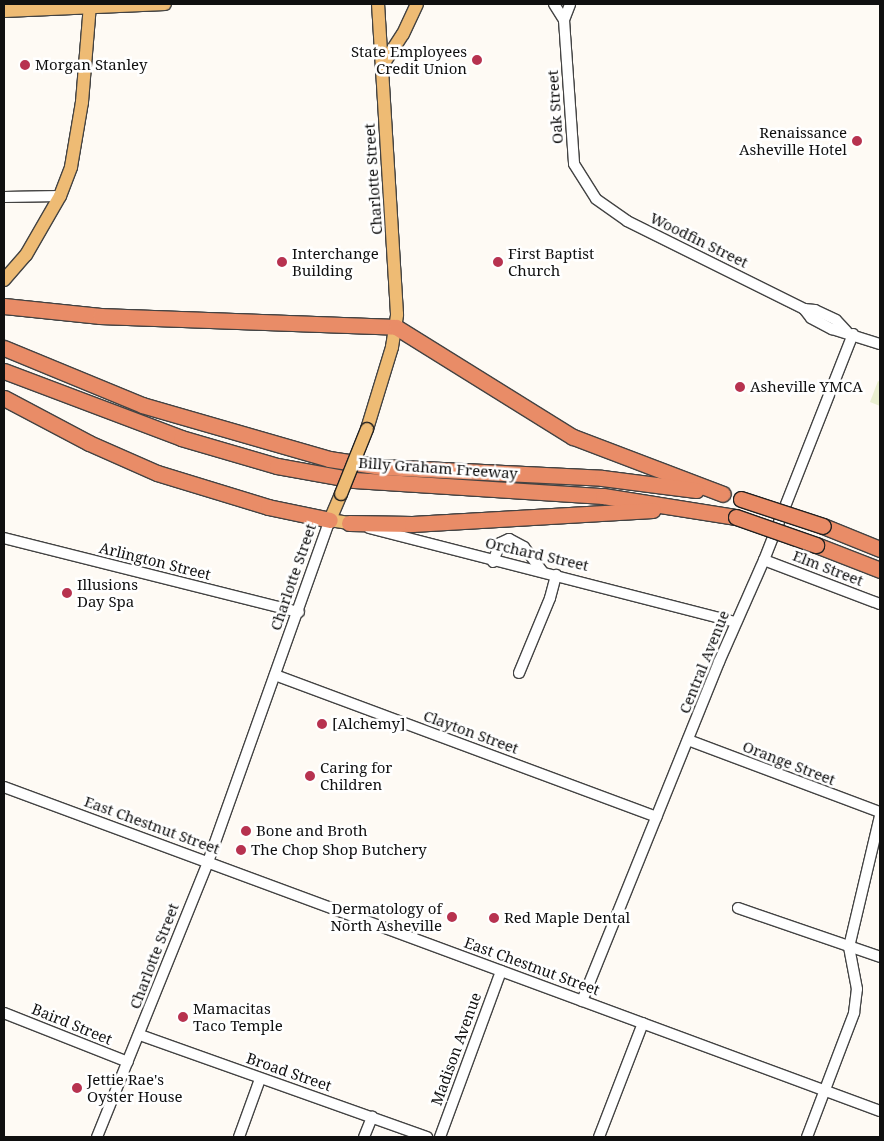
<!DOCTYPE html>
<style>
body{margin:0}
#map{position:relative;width:884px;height:1141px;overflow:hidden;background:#fefaf4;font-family:"Noto Serif",serif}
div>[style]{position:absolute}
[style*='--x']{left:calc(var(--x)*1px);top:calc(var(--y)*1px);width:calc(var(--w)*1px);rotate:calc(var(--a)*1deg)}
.pitch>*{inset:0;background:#eaefd0}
.roads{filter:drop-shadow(1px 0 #434343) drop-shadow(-1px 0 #434343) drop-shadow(0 1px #434343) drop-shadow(0 -1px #434343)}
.minor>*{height:10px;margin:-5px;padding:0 5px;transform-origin:5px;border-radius:5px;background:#fff}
.major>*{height:12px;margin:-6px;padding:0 6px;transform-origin:6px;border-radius:6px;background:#eebb74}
.highway>*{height:15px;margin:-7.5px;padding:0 7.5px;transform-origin:7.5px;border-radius:7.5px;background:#e98c67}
.bridges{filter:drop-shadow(1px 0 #212121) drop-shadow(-1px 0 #212121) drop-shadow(0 1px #212121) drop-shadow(0 -1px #212121)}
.major-bridge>*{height:12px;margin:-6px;padding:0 6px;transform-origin:6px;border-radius:6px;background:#eebb74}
.highway-bridge>*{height:15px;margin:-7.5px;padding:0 7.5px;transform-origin:7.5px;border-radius:7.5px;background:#e98c67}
.dots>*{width:14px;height:14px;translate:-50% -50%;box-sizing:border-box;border:2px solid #fff;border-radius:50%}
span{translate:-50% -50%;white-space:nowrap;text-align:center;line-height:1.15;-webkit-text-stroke:5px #fff;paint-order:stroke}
.poi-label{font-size:15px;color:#101010}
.right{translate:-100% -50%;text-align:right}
.left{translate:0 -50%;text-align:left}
.street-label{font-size:15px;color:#101010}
.frame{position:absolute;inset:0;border:5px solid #101010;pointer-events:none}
</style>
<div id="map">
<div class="pitch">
<i style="clip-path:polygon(878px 381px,880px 382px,880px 406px,870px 402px)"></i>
</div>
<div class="roads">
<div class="minor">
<i style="--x:554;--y:4;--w:19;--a:58"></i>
<i style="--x:564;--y:20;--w:144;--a:86"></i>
<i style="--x:574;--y:164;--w:41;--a:57.8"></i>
<i style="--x:596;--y:199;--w:38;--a:35"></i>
<i style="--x:627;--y:221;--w:198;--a:26.4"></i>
<i style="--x:804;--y:309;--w:11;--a:5"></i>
<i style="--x:815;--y:310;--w:23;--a:25"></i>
<i style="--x:836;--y:320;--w:16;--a:47"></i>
<i style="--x:564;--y:20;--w:17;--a:-69"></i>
<i style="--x:4;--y:197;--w:56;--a:-1"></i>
<i style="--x:804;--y:309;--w:11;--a:52"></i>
<i style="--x:811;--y:318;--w:24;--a:28"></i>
<i style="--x:832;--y:329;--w:50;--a:17.4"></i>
<i style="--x:369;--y:528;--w:379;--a:14.4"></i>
<i style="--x:4;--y:538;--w:304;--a:14.1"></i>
<i style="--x:764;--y:560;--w:124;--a:20.8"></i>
<i style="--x:493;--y:562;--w:20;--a:-70"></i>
<i style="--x:500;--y:543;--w:10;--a:-24"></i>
<i style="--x:509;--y:539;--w:17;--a:28"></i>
<i style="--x:524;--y:547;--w:30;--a:53"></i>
<i style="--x:519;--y:673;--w:81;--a:-67.5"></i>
<i style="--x:550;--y:598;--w:24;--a:-75"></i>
<i style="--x:275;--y:675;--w:407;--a:20.4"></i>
<i style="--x:688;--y:740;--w:205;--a:20.6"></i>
<i style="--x:4;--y:787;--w:934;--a:20.3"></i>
<i style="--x:738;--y:908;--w:150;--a:19"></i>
<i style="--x:582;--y:1001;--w:366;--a:-68"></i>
<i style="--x:719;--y:662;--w:111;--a:-66.2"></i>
<i style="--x:764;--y:560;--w:243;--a:-68.5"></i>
<i style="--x:4;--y:1013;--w:133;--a:21.6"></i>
<i style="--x:140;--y:1035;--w:305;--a:19.6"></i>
<i style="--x:97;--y:1137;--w:297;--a:-68"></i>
<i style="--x:208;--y:862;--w:363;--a:-70.4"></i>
<i style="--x:239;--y:1137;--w:62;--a:-70.1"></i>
<i style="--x:364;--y:1137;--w:22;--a:-68"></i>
<i style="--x:440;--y:1137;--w:177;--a:-69.8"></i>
<i style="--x:599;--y:1137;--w:122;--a:-68.9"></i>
<i style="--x:807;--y:1137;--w:133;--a:-69.2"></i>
<i style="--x:854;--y:1013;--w:24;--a:-83"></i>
<i style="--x:857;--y:989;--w:43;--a:-100.8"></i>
<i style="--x:849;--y:947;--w:135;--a:-76.7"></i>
</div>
<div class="major">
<i style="--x:4;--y:11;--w:161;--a:-2.5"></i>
<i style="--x:382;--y:66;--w:38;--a:-57"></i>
<i style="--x:403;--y:34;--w:33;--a:-65"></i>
<i style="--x:4;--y:280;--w:33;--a:-49"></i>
<i style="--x:26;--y:255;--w:68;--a:-60"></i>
<i style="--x:60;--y:196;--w:31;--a:-69"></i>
<i style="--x:71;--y:167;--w:66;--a:-80.4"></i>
<i style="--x:82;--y:102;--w:98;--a:-85.3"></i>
<i style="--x:367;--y:429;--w:86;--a:-73"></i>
<i style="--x:392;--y:347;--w:33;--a:-81"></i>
<i style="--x:397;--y:314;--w:311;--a:-93.5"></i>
<i style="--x:341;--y:494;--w:28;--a:113"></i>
<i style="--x:330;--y:520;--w:19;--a:9"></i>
</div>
<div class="highway">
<i style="--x:4;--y:306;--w:97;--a:5.9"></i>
<i style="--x:100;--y:316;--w:296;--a:2.1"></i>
<i style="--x:396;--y:327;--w:208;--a:31.9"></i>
<i style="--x:573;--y:437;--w:160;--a:20.8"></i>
<i style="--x:4;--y:348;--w:149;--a:22.4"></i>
<i style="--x:142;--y:405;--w:195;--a:16.1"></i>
<i style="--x:329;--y:459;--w:53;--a:8.7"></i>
<i style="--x:381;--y:467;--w:221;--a:2.8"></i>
<i style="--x:602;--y:478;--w:95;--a:7.3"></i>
<i style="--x:4;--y:371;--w:189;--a:20.7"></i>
<i style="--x:181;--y:438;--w:100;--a:16.3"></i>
<i style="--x:277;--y:466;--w:78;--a:10.3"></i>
<i style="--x:354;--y:480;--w:250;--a:3.7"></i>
<i style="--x:603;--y:496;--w:135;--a:9"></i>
<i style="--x:4;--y:398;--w:96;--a:27.9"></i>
<i style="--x:89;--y:443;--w:74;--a:23.8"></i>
<i style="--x:157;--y:473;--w:116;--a:17"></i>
<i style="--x:268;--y:507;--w:63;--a:11.8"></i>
<i style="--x:349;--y:523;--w:63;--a:0.9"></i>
<i style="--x:412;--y:524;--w:241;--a:-3.3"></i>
<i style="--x:823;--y:526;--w:61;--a:22"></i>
<i style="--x:816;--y:545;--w:69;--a:21.3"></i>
</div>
</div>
<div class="bridges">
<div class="major-bridge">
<i style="--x:341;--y:494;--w:70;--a:-68.2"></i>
</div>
<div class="highway-bridge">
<i style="--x:741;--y:499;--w:86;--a:18.2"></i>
<i style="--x:736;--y:517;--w:85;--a:19.3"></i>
</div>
</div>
<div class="dots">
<i style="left:477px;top:60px;background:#b7324f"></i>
<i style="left:25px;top:65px;background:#b7324f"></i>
<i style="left:857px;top:141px;background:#b7324f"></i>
<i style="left:282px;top:262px;background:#b7324f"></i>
<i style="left:498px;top:262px;background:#b7324f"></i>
<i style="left:740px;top:387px;background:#b7324f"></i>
<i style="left:67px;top:593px;background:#b7324f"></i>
<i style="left:322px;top:724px;background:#b7324f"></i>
<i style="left:310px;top:776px;background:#b7324f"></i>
<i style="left:246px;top:831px;background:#b7324f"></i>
<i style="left:241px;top:850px;background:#b7324f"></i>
<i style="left:452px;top:917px;background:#b7324f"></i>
<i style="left:494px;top:918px;background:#b7324f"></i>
<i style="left:183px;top:1017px;background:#b7324f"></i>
<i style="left:77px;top:1088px;background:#b7324f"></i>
</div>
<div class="poi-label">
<span class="right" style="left:467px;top:60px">State Employees<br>Credit Union</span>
<span class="left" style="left:35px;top:65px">Morgan Stanley</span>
<span class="right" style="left:847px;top:141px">Renaissance<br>Asheville Hotel</span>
<span class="left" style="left:292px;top:262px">Interchange<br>Building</span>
<span class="left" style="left:508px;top:262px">First Baptist<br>Church</span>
<span class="left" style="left:750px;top:387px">Asheville YMCA</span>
<span class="left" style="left:77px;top:593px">Illusions<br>Day Spa</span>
<span class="left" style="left:332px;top:724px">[Alchemy]</span>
<span class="left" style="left:320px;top:776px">Caring for<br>Children</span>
<span class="left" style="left:256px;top:831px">Bone and Broth</span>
<span class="left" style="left:251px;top:850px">The Chop Shop Butchery</span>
<span class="right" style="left:442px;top:917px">Dermatology of<br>North Asheville</span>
<span class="left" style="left:504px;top:918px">Red Maple Dental</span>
<span class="left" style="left:193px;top:1017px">Mamacitas<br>Taco Temple</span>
<span class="left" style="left:87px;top:1088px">Jettie Rae's<br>Oyster House</span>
</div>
<div class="street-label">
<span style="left:555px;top:107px;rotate:-94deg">Oak Street</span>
<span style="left:373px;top:179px;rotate:-94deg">Charlotte Street</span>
<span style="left:699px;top:240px;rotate:26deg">Woodfin Street</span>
<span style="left:438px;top:468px;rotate:4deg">Billy Graham Freeway</span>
<span style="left:537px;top:554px;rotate:13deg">Orchard Street</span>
<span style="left:155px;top:561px;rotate:14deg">Arlington Street</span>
<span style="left:828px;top:568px;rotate:21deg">Elm Street</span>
<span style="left:293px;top:577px;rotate:-71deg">Charlotte Street</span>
<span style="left:704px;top:662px;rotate:-68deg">Central Avenue</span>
<span style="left:471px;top:732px;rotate:20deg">Clayton Street</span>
<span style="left:789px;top:763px;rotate:21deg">Orange Street</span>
<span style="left:152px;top:825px;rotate:20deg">East Chestnut Street</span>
<span style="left:154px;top:956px;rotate:-69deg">Charlotte Street</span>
<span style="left:532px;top:966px;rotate:20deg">East Chestnut Street</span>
<span style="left:72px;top:1024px;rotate:22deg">Baird Street</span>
<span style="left:456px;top:1049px;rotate:-70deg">Madison Avenue</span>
<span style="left:289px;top:1072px;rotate:19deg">Broad Street</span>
</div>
<div class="frame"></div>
</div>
